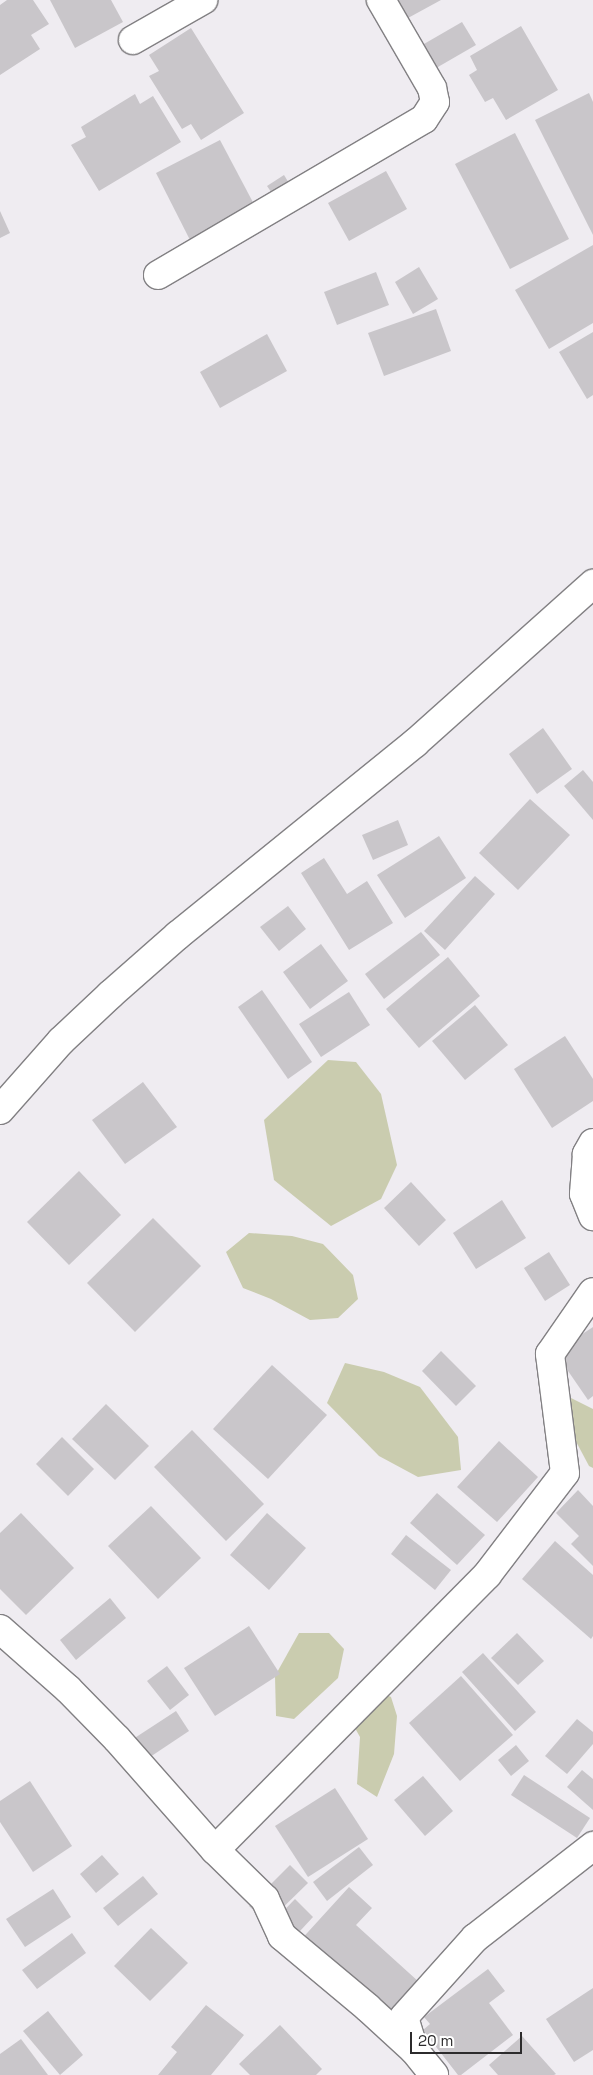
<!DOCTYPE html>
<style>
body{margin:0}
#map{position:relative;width:593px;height:2075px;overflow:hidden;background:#efecf1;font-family:"Space Grotesk",sans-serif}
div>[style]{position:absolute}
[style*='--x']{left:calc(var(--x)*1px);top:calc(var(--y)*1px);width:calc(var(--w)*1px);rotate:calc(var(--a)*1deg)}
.green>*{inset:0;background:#caccaf}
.building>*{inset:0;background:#c9c6ca}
.roads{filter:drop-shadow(1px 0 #828083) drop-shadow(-1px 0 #828083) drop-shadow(0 1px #828083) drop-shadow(0 -1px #828083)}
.minor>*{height:28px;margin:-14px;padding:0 14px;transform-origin:14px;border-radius:14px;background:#fff}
span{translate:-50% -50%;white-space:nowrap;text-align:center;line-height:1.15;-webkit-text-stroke:5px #fff;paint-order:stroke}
.scale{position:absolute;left:410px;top:2032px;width:112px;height:22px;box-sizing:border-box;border:2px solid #2c2b2c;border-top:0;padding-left:6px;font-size:15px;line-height:18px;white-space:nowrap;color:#2c2b2c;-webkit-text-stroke:4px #fff;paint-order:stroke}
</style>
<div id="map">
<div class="green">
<i style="clip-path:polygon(328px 1060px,356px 1062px,381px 1094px,397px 1165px,381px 1199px,331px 1226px,274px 1180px,264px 1120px)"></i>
<i style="clip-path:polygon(249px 1233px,292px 1236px,323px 1244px,353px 1275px,358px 1299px,338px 1318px,310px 1320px,271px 1299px,243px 1288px,226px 1252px)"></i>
<i style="clip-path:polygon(345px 1363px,384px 1372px,420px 1387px,458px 1437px,461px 1470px,418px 1477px,379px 1456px,327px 1403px)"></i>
<i style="clip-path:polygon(561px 1393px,593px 1409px,593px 1468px,589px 1466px,563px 1417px)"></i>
<i style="clip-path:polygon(299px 1633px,329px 1633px,344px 1649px,338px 1678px,294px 1719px,276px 1716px,275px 1676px)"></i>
<i style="clip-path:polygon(372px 1688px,391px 1697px,397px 1716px,394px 1754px,377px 1797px,357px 1784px,360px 1737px,346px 1712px)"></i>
</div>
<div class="building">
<i style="clip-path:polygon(7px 0,33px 0,49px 24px,31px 35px,40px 49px,0 75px,0 5px)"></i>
<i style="clip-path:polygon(50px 0,111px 0,123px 22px,75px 48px)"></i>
<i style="clip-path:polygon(398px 0,441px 0,408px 18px)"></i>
<i style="clip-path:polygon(462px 22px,476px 45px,431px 71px,417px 48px)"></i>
<i style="clip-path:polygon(521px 26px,558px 90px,506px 120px,493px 98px,485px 102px,469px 75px,477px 70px,470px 56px)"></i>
<i style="clip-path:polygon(191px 28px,244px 113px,201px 140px,191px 124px,182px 129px,149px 76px,159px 71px,149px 55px)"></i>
<i style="clip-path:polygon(589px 93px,593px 102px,593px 235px,535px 120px)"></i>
<i style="clip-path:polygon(135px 94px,140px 104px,153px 96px,181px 142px,99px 191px,71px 145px,86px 137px,81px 127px)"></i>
<i style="clip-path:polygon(515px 133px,569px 239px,510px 269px,455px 164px)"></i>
<i style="clip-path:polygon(220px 140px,256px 208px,191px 242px,156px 173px)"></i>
<i style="clip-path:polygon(386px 171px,407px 209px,349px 241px,328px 203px)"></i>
<i style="clip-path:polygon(284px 175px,292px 188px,276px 199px,267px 186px)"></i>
<i style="clip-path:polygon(0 211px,10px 233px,0 238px)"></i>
<i style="clip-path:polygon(593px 245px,593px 323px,549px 349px,515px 290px)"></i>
<i style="clip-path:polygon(419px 267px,438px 299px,413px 314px,395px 282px)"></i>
<i style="clip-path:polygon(376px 272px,389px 305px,337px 325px,324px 292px)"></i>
<i style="clip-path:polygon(436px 309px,451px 351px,384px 376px,368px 333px)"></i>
<i style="clip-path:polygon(593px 332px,593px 395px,587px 399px,559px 352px)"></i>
<i style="clip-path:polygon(267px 334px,287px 371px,220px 408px,200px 372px)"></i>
<i style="clip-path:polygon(543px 728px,572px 769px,537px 794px,509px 754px)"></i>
<i style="clip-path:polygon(583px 770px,593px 782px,593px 820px,564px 786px)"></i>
<i style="clip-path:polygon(530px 799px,570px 835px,518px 890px,479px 853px)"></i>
<i style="clip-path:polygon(398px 820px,408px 845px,373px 860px,362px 835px)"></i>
<i style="clip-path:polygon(439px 836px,466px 878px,405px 918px,377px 875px)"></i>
<i style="clip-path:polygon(324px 858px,347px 894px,367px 881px,393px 923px,349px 950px,301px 873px)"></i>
<i style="clip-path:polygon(475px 876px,495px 894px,445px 950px,424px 931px)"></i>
<i style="clip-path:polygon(288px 906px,306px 929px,279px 951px,260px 927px)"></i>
<i style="clip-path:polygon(421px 932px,440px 955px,384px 999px,365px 974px)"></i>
<i style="clip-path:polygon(321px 944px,348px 981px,310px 1009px,283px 972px)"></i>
<i style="clip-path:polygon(448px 957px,480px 996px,419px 1048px,386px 1009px)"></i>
<i style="clip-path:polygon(262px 990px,312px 1062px,288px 1079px,238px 1007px)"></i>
<i style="clip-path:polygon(349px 992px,370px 1025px,321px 1057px,299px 1024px)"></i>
<i style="clip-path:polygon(475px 1005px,508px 1045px,465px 1080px,432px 1041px)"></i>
<i style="clip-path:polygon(565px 1036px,593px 1079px,593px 1101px,552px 1128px,514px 1069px)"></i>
<i style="clip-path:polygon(143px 1082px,177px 1127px,125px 1164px,92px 1120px)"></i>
<i style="clip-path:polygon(79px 1171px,121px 1215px,69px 1265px,27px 1222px)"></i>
<i style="clip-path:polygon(411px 1182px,446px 1220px,419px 1246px,384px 1208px)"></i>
<i style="clip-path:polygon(502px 1200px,526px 1238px,476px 1269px,453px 1233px)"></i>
<i style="clip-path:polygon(153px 1218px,201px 1266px,135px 1332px,87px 1283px)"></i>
<i style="clip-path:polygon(549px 1252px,570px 1285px,545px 1301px,524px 1268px)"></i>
<i style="clip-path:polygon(593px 1327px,593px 1396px,588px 1400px,555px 1352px)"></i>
<i style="clip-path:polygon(441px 1351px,476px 1386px,456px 1406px,422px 1371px)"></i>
<i style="clip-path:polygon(272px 1365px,327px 1415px,268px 1479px,213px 1429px)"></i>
<i style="clip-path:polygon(106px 1404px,149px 1446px,115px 1480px,72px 1439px)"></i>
<i style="clip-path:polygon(192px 1430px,264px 1504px,226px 1541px,154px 1467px)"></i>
<i style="clip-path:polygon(62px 1437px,94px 1469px,68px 1496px,36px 1464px)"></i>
<i style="clip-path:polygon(499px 1441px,538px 1477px,497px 1522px,457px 1487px)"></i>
<i style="clip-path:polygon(578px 1490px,593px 1506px,593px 1566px,571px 1544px,579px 1536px,556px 1513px)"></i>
<i style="clip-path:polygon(437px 1493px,485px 1535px,457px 1565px,410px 1523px)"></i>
<i style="clip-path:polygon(151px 1506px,201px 1558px,158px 1599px,108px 1546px)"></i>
<i style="clip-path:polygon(21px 1513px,74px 1568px,26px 1615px,0 1589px,0 1533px)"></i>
<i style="clip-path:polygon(267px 1513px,306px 1548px,269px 1590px,230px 1555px)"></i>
<i style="clip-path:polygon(406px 1535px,451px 1570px,435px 1590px,391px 1554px)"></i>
<i style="clip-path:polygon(555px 1541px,593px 1575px,593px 1636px,591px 1639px,522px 1579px)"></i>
<i style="clip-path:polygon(110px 1598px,126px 1618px,76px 1660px,60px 1640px)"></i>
<i style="clip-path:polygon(249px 1626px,280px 1674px,215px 1716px,184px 1668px)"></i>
<i style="clip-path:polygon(517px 1633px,544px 1661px,518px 1685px,491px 1658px)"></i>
<i style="clip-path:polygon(483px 1653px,536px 1712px,515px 1731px,462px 1672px)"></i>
<i style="clip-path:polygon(167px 1666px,189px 1695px,170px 1710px,147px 1681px)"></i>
<i style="clip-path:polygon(461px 1676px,513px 1735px,460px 1781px,409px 1723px)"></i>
<i style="clip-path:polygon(176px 1711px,189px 1731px,141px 1763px,127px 1743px)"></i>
<i style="clip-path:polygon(577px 1719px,593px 1732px,593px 1744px,567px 1774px,545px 1756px)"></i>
<i style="clip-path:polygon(516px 1745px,529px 1761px,511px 1776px,498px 1760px)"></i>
<i style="clip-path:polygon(582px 1770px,593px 1779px,593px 1810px,567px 1787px)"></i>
<i style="clip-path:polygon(524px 1775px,590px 1818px,577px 1838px,511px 1795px)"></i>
<i style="clip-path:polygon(423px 1776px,453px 1811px,425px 1836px,394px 1800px)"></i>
<i style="clip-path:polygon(30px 1781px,72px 1846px,33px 1872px,0 1822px,0 1801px)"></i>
<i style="clip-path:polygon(335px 1788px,368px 1839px,308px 1877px,275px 1826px)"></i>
<i style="clip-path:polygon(359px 1847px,373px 1865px,327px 1901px,313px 1882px)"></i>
<i style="clip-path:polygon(102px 1855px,119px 1874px,96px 1893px,80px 1874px)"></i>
<i style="clip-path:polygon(290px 1865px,308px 1883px,267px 1923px,249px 1906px)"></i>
<i style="clip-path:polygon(143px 1876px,158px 1894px,118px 1926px,103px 1908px)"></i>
<i style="clip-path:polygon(349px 1887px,372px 1908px,356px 1925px,419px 1982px,384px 2021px,298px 1943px)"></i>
<i style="clip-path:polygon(53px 1889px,71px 1917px,25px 1947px,6px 1919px)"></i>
<i style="clip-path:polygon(295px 1899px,313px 1917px,288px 1944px,269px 1926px)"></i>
<i style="clip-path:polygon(151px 1928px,188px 1963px,150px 2001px,114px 1966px)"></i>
<i style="clip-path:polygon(72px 1933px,86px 1953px,37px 1989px,22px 1970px)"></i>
<i style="clip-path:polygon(488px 1969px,505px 1991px,489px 2003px,513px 2035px,461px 2075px,458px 2075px,423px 2030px,430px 2024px,424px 2017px)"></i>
<i style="clip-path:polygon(593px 1988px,593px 2050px,574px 2062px,546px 2019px)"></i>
<i style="clip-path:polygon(206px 2005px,244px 2035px,211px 2075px,158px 2075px,177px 2052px,171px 2047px)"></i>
<i style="clip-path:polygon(48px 2011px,83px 2055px,60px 2075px,23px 2031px)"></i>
<i style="clip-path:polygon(280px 2025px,322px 2069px,316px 2075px,250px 2075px,239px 2064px)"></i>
<i style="clip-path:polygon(522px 2036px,556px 2074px,554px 2075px,498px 2075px,489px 2065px)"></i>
<i style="clip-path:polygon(21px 2039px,48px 2075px,0 2075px,0 2054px)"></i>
</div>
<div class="roads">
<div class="minor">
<i style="--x:133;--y:40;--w:81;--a:-29.7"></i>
<i style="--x:158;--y:275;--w:308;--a:-30.4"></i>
<i style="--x:424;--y:119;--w:20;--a:-57"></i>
<i style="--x:435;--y:102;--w:14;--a:-102"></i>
<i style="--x:432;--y:88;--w:102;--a:-120.1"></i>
<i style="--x:0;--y:1110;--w:92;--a:-48.5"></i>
<i style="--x:61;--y:1041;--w:69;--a:-43.2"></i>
<i style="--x:111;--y:994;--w:89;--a:-41.4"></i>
<i style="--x:178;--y:935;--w:305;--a:-39"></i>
<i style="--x:415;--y:743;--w:239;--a:-41.8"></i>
<i style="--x:593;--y:1143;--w:13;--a:119"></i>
<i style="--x:587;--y:1154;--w:40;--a:94.3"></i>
<i style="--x:584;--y:1194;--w:24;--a:68"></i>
<i style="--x:0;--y:1629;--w:91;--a:41.4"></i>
<i style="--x:68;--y:1689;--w:70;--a:45.6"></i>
<i style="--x:117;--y:1739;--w:148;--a:48.6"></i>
<i style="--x:215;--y:1850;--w:70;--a:44.4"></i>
<i style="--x:265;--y:1899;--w:41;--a:65.3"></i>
<i style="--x:282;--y:1936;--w:112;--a:39.9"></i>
<i style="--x:368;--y:2008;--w:62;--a:42.4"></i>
<i style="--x:414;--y:2050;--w:32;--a:51"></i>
<i style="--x:215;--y:1850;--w:387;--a:-45.3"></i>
<i style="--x:487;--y:1575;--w:128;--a:-52.6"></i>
<i style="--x:565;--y:1473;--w:120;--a:-97.2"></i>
<i style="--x:550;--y:1354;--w:75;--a:-55.3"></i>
<i style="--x:414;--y:2050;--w:34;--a:-107"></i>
<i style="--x:404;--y:2017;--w:106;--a:-48.1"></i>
<i style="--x:475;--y:1938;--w:150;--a:-37.9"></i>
</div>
</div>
<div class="scale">20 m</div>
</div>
